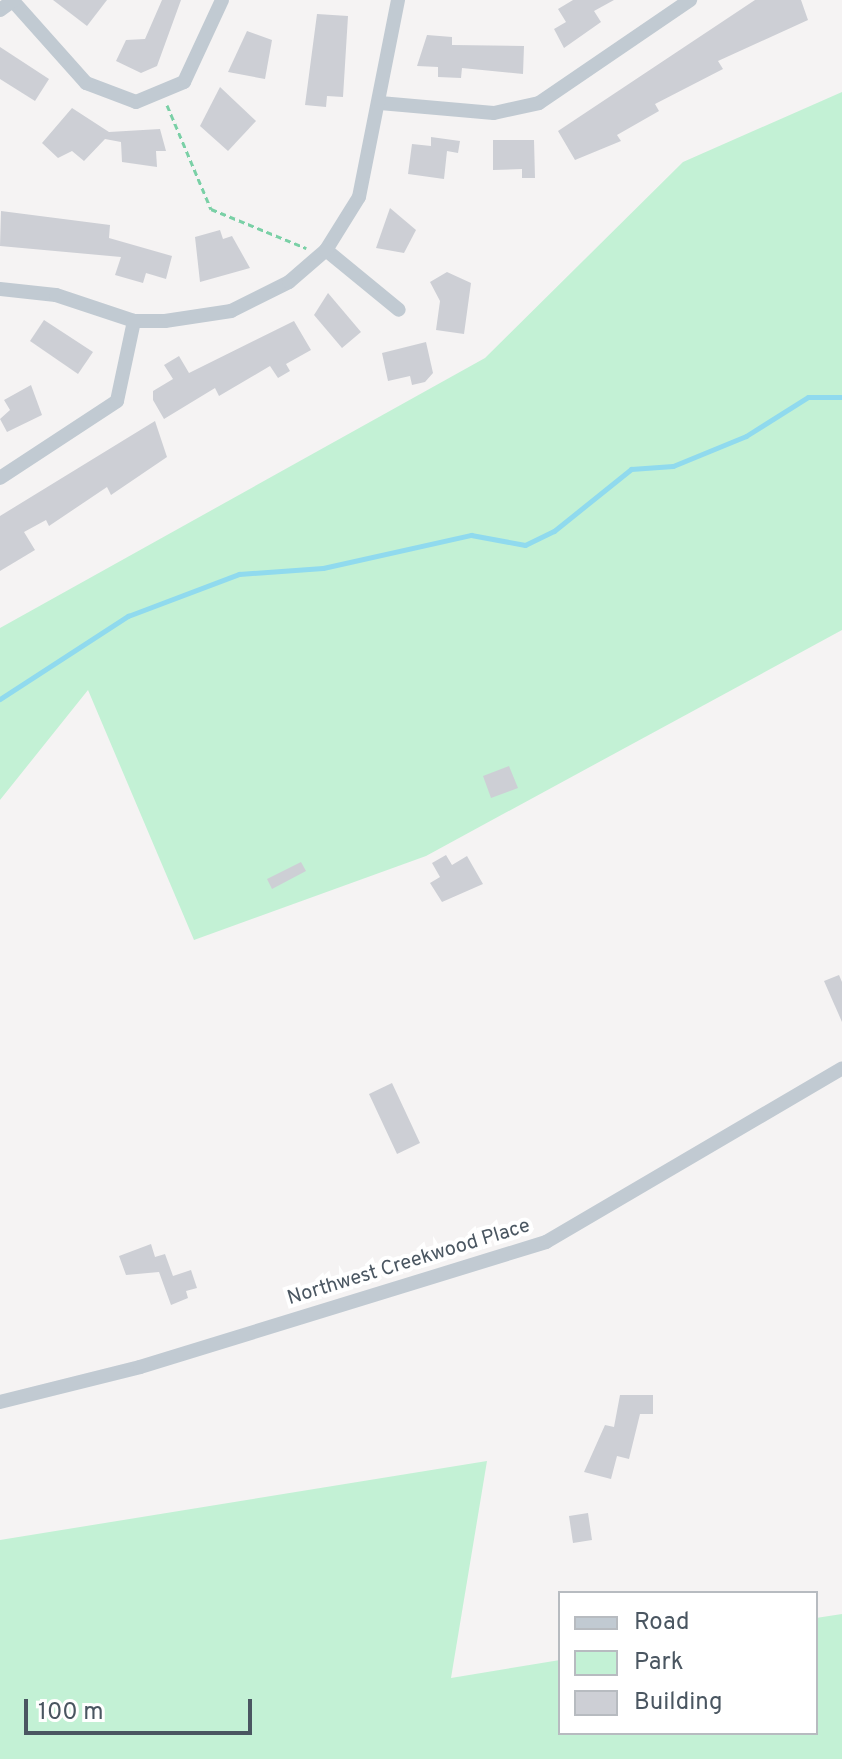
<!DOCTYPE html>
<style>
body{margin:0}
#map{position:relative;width:842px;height:1759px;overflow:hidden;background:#f5f3f3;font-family:Overpass,sans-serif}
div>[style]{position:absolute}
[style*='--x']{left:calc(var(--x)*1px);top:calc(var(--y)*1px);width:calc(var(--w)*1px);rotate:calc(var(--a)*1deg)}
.green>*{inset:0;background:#c3f1d5}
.stream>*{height:5px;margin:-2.5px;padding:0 2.5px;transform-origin:2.5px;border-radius:2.5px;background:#90daee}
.building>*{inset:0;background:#cdcfd5}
.path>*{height:3px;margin-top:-1.5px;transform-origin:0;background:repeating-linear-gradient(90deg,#7ad0a6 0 6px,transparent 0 10px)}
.minor>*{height:14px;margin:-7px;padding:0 7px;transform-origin:7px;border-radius:7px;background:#c1cad2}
span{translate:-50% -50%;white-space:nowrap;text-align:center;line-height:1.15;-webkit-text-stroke:8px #fff;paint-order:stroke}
.street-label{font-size:20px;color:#4a5661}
.legend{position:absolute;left:558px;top:1591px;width:260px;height:144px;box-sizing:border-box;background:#fff;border:2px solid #b7bbc0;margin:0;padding:10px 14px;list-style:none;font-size:24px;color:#4a5661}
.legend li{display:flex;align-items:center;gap:16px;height:40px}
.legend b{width:40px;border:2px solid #b7bbc0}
.scale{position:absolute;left:24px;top:1699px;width:228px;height:36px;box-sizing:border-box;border:4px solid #4a5661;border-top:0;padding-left:10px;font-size:24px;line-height:28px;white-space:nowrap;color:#4a5661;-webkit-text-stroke:6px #fff;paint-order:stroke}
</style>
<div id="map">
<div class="green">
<i style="clip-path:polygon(842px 92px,842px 630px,426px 856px,194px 940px,88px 690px,0 800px,0 628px,485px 358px,683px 162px)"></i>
<i style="clip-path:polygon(487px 1461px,451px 1678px,560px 1660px,560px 1733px,816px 1733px,816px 1618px,842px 1614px,842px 1759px,0 1759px,0 1540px)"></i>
</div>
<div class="stream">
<i style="--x:0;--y:699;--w:153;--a:-33"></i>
<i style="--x:128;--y:616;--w:119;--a:-20.7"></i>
<i style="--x:239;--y:574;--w:84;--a:-4.1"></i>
<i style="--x:323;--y:568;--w:152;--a:-12.6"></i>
<i style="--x:471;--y:535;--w:55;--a:10.5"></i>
<i style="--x:525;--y:545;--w:32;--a:-26"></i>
<i style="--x:554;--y:531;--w:99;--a:-38.8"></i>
<i style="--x:631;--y:469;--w:42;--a:-4.1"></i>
<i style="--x:673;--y:466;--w:79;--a:-22.3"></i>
<i style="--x:746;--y:436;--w:73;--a:-32.2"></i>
<i style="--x:808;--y:397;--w:34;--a:0"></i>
</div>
<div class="building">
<i style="clip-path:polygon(53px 0,107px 0,87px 26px)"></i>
<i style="clip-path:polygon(162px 0,181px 0,157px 66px,141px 73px,116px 61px,126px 40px,145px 39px)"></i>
<i style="clip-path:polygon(573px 0,614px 0,594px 11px,601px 22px,564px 48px,554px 29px,566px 22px,558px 9px)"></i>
<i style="clip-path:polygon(755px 0,801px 0,808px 20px,718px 61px,723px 69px,655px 104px,659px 111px,617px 135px,621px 141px,575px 160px,558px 131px)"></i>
<i style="clip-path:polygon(317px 14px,348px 16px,343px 97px,327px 96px,326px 107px,305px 105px)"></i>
<i style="clip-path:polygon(247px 31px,272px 40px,265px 79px,228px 72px)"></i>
<i style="clip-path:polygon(427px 35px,452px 37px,452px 45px,524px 46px,523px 74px,462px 68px,461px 78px,438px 77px,438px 67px,417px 66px)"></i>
<i style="clip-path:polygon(0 47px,49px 79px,35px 101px,0 79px)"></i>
<i style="clip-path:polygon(220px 87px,256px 121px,228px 151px,200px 126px)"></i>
<i style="clip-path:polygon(72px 108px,109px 132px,160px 129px,166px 151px,156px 151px,157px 167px,122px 162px,121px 142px,105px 139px,84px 161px,72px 151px,58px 158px,42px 143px)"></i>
<i style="clip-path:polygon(431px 137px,460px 141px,458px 153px,447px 151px,444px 179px,408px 174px,412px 144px,431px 146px)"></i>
<i style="clip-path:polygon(493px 140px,534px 140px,535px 178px,522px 178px,522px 169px,493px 170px)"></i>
<i style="clip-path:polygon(390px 208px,416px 230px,404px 253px,376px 248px)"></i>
<i style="clip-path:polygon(1px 211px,110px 225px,109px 238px,172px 256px,166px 279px,146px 273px,143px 283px,115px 275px,121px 257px,0 246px)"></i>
<i style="clip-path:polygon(220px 230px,223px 239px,232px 236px,250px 268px,200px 282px,195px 237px)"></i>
<i style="clip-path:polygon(447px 272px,471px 283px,464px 334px,436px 330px,440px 301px,430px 282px)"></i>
<i style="clip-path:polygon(328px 293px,361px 332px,342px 348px,314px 315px)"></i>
<i style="clip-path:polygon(44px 320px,93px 352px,78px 374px,30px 341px)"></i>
<i style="clip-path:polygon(294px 321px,311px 350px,286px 364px,290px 371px,278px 378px,270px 366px,219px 396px,215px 388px,164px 419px,153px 400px,153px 391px,173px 379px,164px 365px,179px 356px,189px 373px)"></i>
<i style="clip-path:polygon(426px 342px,433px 373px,425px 382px,412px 385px,410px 376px,388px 381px,382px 353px)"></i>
<i style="clip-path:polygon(31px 385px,42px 415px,7px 432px,0 419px,10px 410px,4px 400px)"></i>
<i style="clip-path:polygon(155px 421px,167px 457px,111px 495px,107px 487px,49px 526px,46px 520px,24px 532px,35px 550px,0 571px,0 516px)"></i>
<i style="clip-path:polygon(509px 766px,518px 788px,491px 798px,483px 776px)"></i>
<i style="clip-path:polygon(446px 855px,452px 865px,467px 856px,483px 884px,442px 902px,430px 883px,440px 877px,432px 863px)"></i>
<i style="clip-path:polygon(301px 862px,306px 871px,272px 889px,267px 879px)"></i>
<i style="clip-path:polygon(839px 975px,842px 982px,842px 1022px,824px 981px)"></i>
<i style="clip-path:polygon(392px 1083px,420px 1143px,397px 1154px,369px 1094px)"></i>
<i style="clip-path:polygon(151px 1244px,155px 1257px,165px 1254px,173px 1276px,191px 1270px,197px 1288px,186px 1291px,188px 1298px,171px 1305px,159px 1272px,126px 1275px,119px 1256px)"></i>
<i style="clip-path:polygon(620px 1395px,653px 1395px,653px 1414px,640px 1414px,629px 1459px,617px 1456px,611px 1479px,584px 1472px,605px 1425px,614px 1427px)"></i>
<i style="clip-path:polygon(588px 1513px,592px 1540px,573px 1543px,569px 1516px)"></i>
</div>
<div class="path">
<i style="--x:167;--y:105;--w:113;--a:67.1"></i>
<i style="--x:211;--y:209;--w:103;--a:22.3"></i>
</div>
<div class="minor">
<i style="--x:13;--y:1;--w:110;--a:48.3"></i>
<i style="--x:86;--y:83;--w:53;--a:20.8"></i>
<i style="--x:136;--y:102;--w:52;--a:-22.6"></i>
<i style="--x:184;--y:82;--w:90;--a:-65.1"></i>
<i style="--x:0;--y:10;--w:17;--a:-36"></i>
<i style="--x:380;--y:103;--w:114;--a:5"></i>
<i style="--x:494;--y:113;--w:46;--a:-12.5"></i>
<i style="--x:539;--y:103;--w:183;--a:-34.3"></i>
<i style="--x:326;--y:250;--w:94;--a:39.4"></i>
<i style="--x:0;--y:289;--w:56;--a:6.1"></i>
<i style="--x:56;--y:295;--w:82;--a:18.4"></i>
<i style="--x:134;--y:321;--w:31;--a:0"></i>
<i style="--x:165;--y:321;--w:67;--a:-8.6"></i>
<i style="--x:231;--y:311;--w:65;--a:-26.6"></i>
<i style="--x:289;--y:282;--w:49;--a:-40.9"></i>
<i style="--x:326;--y:250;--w:62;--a:-58.1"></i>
<i style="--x:359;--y:197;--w:201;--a:-78.8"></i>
<i style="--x:0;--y:478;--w:140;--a:-33.3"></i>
<i style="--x:117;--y:401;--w:82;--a:-78"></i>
<i style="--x:0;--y:1402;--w:144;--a:-14"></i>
<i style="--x:140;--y:1367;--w:425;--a:-17.1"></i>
<i style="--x:546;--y:1242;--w:343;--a:-30.4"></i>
</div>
<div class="street-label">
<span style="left:409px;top:1263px;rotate:-17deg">Northwest Creekwood Place</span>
</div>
<ul class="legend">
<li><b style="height:10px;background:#c1cad2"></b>Road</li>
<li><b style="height:22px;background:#c3f1d5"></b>Park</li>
<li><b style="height:22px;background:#cdcfd5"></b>Building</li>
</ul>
<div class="scale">100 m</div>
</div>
